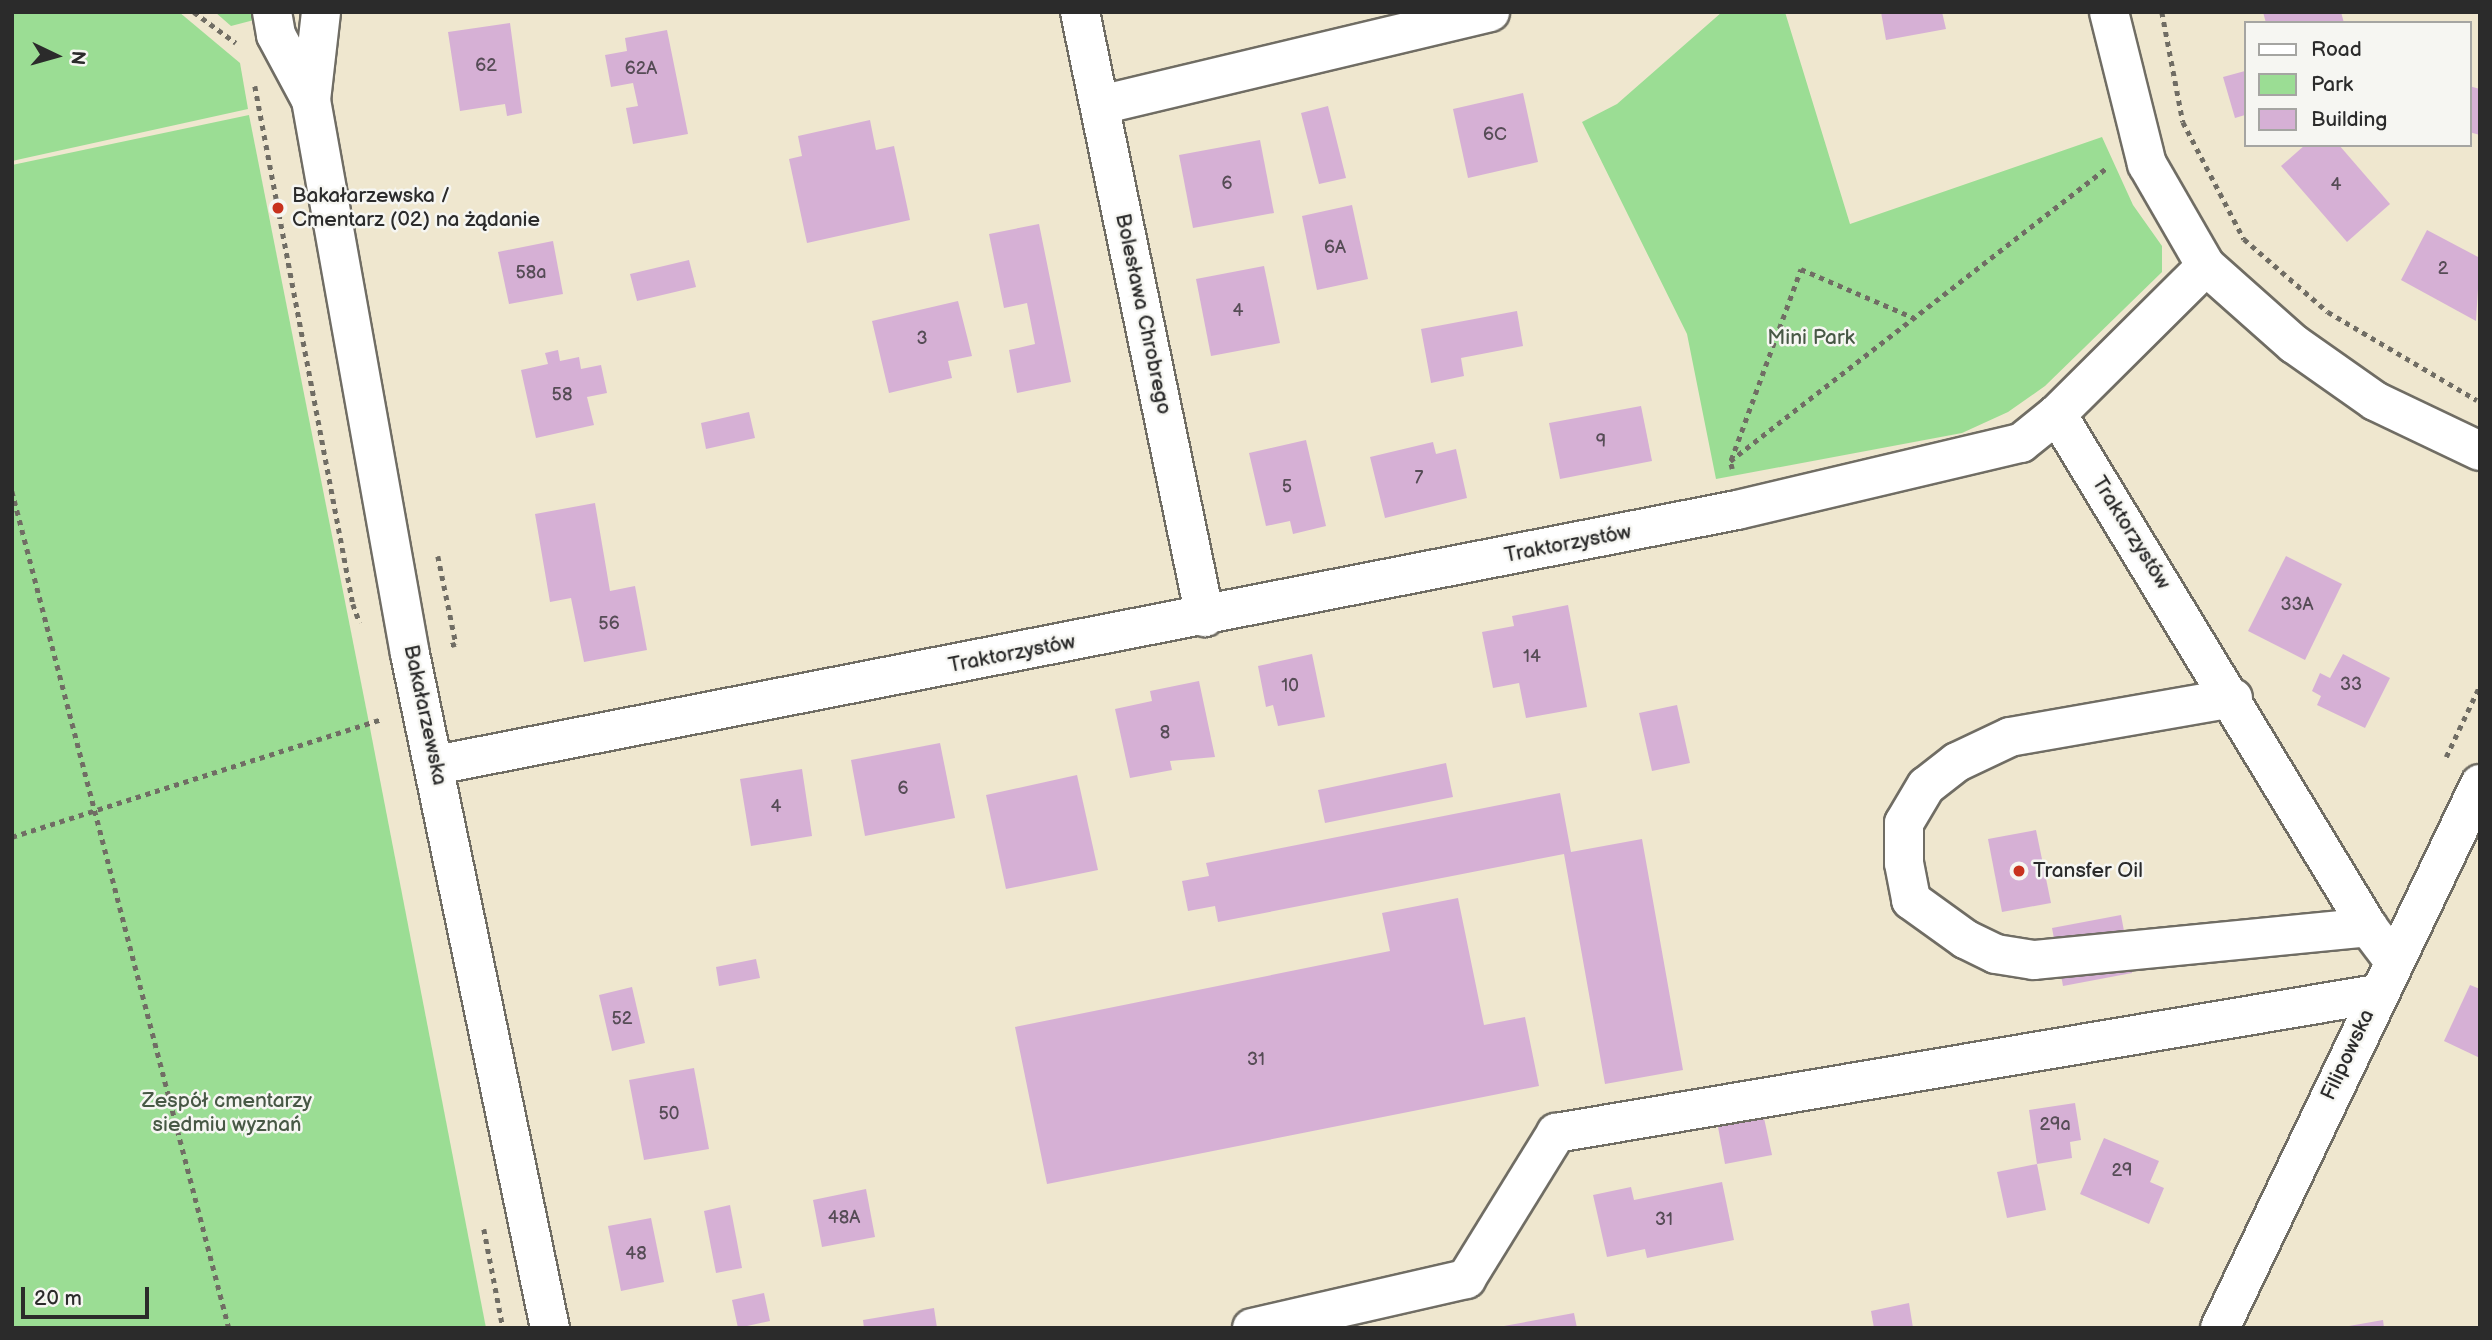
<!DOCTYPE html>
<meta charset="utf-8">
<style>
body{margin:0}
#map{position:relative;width:2492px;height:1340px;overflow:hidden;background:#efe7cf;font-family:"Balsamiq Sans",sans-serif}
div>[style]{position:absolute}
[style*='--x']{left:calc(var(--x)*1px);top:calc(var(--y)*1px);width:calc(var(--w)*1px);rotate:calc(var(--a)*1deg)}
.green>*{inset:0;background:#9bdd94}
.building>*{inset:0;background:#d6b0d5}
.path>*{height:4.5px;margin-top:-2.25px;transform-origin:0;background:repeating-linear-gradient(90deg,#706d64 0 5px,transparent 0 10px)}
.roads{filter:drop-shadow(2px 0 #706d64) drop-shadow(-2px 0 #706d64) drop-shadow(0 2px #706d64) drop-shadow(0 -2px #706d64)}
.minor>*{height:38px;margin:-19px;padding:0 19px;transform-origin:19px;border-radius:19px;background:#fff}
.dots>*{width:19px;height:19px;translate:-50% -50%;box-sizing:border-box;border:4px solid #f6f6f2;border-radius:50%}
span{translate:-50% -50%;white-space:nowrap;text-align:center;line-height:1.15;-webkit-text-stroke:5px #f6f6f2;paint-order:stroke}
.number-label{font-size:18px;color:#564c56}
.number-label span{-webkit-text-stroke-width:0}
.poi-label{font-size:21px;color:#2b2b2b}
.left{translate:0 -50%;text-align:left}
.street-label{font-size:21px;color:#2b2b2b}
.park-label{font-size:21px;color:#475845}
.frame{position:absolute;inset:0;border:14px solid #2b2b2b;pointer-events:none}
.legend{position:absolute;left:2244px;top:21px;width:228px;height:126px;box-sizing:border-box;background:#f6f6f2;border:2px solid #a5a5a2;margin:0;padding:9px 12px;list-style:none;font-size:21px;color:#2b2b2b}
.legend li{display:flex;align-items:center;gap:14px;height:35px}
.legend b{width:35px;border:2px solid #a5a5a2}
.north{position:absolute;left:21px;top:21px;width:70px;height:70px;-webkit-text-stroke:5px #f6f6f2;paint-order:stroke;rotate:95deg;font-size:19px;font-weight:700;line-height:28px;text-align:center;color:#2b2b2b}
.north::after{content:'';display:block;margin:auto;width:24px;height:32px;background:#2b2b2b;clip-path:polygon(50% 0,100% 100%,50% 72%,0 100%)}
.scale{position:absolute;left:21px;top:1287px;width:128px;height:32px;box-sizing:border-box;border:4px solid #2b2b2b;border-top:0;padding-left:9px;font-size:21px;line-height:24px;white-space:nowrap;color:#2b2b2b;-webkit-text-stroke:5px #f6f6f2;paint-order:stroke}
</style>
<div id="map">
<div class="green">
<i style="clip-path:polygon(12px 12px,179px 12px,240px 63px,248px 109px,12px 161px)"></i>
<i style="clip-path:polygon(215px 12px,252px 12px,254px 20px,231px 26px)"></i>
<i style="clip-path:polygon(1722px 12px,1785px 12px,1850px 224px,2102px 137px,2133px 205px,2162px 246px,2162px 272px,2045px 386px,2008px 412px,1962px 433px,1716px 479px,1687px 334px,1582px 122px,1617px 104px)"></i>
<i style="clip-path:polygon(249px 115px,369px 723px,486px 1328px,12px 1328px,12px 165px)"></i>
</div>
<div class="building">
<i style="clip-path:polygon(1881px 12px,1942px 12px,1946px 29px,1886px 40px)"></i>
<i style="clip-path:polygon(2263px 12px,2341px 12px,2344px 23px,2266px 23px)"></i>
<i style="clip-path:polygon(510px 23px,522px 113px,507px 116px,505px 104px,460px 111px,448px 32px)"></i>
<i style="clip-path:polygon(667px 30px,688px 134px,633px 144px,626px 108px,638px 106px,633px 83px,611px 87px,605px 55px,627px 51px,625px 38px)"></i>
<i style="clip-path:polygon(2245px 71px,2245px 115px,2235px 118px,2223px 77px)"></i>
<i style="clip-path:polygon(2469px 86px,2480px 89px,2480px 135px,2469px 132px)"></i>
<i style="clip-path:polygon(1523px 93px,1538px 162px,1468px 178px,1453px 109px)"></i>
<i style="clip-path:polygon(1328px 106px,1346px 178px,1319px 184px,1301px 113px)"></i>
<i style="clip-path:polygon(870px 120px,876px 150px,894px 146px,910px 220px,807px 243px,789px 159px,802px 156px,798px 136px)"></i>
<i style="clip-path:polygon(1260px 140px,1274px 213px,1193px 228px,1179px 155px)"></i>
<i style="clip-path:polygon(2305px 145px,2339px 145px,2390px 204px,2347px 242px,2281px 166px)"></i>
<i style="clip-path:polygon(1352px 205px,1368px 279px,1317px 290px,1302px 216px)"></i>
<i style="clip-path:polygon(1039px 224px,1071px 382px,1017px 393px,1009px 350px,1035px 344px,1027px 303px,1004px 308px,989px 234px)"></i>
<i style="clip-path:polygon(2427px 230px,2480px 258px,2476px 321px,2401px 280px)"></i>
<i style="clip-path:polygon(553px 241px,563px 294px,509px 304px,498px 252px)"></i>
<i style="clip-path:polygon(689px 260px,696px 287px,637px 301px,630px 274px)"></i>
<i style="clip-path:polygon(1264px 266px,1280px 343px,1211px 356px,1196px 279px)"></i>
<i style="clip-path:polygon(958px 301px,972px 356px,948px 361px,952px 378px,889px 393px,872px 321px)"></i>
<i style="clip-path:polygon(1517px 311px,1523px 346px,1461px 358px,1464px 376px,1431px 383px,1421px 329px)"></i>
<i style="clip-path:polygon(558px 350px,560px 361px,579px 357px,581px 369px,601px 365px,607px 393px,587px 397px,594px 425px,536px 438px,521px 370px,548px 364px,545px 353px)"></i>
<i style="clip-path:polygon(1641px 406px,1652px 461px,1560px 479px,1549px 423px)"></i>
<i style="clip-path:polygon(749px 412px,755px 438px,706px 449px,701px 423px)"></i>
<i style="clip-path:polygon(1306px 440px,1326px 526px,1293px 534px,1290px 521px,1266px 526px,1249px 453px)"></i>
<i style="clip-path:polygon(1433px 442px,1436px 454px,1456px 449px,1467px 498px,1385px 518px,1370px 457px)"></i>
<i style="clip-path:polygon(595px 503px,610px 591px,635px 586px,647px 650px,584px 662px,571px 598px,550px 602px,535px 514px)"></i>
<i style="clip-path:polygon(2286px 556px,2342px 584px,2305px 660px,2248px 631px)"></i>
<i style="clip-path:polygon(1568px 605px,1587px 707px,1526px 718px,1519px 683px,1493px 688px,1482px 632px,1514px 626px,1512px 616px)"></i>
<i style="clip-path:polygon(1312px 654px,1325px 717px,1278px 726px,1273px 705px,1266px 707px,1258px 666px)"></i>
<i style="clip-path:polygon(2343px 654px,2390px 678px,2365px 728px,2317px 705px,2321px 696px,2312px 691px,2320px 673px,2330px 678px)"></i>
<i style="clip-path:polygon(1199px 681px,1215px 757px,1170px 761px,1172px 770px,1130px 778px,1115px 709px,1152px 701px,1150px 691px)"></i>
<i style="clip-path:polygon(1677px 705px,1690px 763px,1652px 771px,1639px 713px)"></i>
<i style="clip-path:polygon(940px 743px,955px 818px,865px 836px,851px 760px)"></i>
<i style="clip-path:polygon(1446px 763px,1453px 797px,1325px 823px,1318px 790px)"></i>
<i style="clip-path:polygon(802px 769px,812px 836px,751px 846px,740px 779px)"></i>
<i style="clip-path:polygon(1077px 775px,1098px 870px,1006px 889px,986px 795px)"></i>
<i style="clip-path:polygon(1560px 793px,1571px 852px,1642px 839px,1683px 1070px,1605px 1084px,1564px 854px,1218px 922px,1215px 906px,1188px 911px,1182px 881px,1209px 876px,1206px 863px)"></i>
<i style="clip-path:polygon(2036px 830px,2051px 903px,2002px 912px,1988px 839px)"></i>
<i style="clip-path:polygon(1458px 898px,1484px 1025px,1525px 1017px,1539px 1086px,1047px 1184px,1015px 1027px,1390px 951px,1382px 913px)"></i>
<i style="clip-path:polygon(2121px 915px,2132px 973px,2063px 986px,2052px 928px)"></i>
<i style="clip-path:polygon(756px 959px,760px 978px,719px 986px,716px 967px)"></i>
<i style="clip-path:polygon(2470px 985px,2480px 989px,2480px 1058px,2444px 1041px)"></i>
<i style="clip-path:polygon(632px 987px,645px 1043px,612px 1051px,599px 995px)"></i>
<i style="clip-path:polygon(694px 1068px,709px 1149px,644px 1160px,629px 1080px)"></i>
<i style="clip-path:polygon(2075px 1103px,2081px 1140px,2070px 1142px,2072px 1158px,2037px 1164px,2029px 1110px)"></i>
<i style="clip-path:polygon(1764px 1118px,1772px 1155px,1725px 1164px,1718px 1127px)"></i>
<i style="clip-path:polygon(2104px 1138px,2159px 1161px,2150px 1182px,2164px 1188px,2149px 1224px,2080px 1194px)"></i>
<i style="clip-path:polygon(2037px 1164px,2046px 1210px,2007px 1218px,1997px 1172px)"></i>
<i style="clip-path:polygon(1722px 1182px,1734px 1240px,1647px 1258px,1645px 1249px,1607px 1257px,1593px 1195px,1631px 1187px,1634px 1200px)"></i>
<i style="clip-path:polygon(866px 1189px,875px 1237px,822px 1247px,813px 1200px)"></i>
<i style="clip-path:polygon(730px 1205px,742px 1268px,716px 1273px,704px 1211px)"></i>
<i style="clip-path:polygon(651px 1218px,664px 1282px,621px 1291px,608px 1226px)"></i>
<i style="clip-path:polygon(764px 1293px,770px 1321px,738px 1328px,732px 1300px)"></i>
<i style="clip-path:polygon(1909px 1303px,1913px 1328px,1874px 1328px,1871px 1311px)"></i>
<i style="clip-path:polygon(934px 1308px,937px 1328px,864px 1328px,863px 1320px)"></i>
<i style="clip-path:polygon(1574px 1313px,1577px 1328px,1505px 1328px,1504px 1326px)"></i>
<i style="clip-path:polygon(2383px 1320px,2384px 1328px,2349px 1328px,2349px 1326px)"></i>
</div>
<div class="path">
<i style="--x:194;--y:12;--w:52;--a:36.4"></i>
<i style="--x:2162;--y:12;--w:112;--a:79.2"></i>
<i style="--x:2183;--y:122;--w:132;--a:62.5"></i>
<i style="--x:2244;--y:239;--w:111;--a:41"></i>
<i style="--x:2328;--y:312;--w:173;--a:30.6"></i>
<i style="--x:255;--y:86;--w:527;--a:79.29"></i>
<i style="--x:353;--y:604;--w:20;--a:70"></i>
<i style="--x:1731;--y:460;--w:203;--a:-69.9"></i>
<i style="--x:1801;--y:269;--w:123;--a:23.4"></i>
<i style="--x:1732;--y:469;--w:8;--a:-104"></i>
<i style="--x:1730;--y:461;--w:477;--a:-37.9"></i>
<i style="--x:12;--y:491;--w:865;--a:75.47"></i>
<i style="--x:438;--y:556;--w:90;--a:78.4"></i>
<i style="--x:456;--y:644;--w:6;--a:162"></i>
<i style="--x:2446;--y:757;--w:80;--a:-64.7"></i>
<i style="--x:12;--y:837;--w:388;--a:-17.7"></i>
<i style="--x:484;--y:1229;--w:101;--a:79.1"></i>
</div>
<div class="roads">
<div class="minor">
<i style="--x:272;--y:12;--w:23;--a:80"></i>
<i style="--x:276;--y:35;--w:74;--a:61.7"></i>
<i style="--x:311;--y:100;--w:563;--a:79.87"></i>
<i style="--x:410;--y:654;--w:688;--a:78.27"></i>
<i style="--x:1080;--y:12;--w:618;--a:78.33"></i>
<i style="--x:2109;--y:12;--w:157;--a:76"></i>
<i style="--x:2147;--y:164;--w:118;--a:60"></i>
<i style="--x:2206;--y:266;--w:118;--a:41.6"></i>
<i style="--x:2294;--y:344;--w:99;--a:35.1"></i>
<i style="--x:2375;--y:401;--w:116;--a:25.5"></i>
<i style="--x:311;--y:100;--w:89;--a:-83.5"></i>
<i style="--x:1100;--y:105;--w:401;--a:-13.4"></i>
<i style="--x:2057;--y:414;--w:210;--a:-44.8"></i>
<i style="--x:2233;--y:698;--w:226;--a:170.1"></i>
<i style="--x:2010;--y:737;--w:59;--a:154.7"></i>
<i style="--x:1957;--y:762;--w:39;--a:142"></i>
<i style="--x:1926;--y:786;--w:43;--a:120.7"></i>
<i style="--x:1904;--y:823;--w:40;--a:90"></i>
<i style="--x:1904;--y:863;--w:38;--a:79"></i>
<i style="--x:1911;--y:900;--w:67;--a:35.8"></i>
<i style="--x:1965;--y:939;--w:34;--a:26"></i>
<i style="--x:1996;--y:954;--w:38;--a:9"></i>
<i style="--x:2034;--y:960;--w:336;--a:-5.6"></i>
<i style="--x:436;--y:765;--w:1326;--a:-11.09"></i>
<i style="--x:1737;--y:510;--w:292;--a:-13.3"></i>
<i style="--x:2021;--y:443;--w:46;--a:-38.9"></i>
<i style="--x:2057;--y:414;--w:600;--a:58.77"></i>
<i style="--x:2368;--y:927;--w:41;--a:52.9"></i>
<i style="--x:1252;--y:1328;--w:220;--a:-12.9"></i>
<i style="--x:1466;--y:1279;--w:172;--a:-58.3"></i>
<i style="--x:1556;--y:1133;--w:832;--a:-9.62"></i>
<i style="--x:2220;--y:1328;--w:603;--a:-64.45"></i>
</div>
</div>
<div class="dots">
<i style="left:278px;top:208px;background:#c8321e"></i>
<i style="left:2019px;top:871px;background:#c8321e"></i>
</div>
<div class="number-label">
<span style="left:486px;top:66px">62</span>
<span style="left:641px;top:69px">62A</span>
<span style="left:1495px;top:135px">6C</span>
<span style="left:1227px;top:184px">6</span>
<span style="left:2336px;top:185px">4</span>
<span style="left:1335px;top:248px">6A</span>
<span style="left:2443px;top:269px">2</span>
<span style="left:531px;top:273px">58a</span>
<span style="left:1238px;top:311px">4</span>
<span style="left:922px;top:339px">3</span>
<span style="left:562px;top:395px">58</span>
<span style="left:1601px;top:442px">9</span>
<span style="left:1419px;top:478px">7</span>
<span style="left:1287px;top:487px">5</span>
<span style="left:2297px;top:605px">33A</span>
<span style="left:609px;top:624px">56</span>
<span style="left:1532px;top:657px">14</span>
<span style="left:2351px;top:685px">33</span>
<span style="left:1290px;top:686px">10</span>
<span style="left:1165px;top:733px">8</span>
<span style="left:903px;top:789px">6</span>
<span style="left:776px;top:807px">4</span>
<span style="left:622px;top:1019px">52</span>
<span style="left:1256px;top:1060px">31</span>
<span style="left:669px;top:1114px">50</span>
<span style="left:2055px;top:1125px">29a</span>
<span style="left:2122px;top:1171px">29</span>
<span style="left:844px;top:1218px">48A</span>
<span style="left:1664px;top:1220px">31</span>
<span style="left:636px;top:1254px">48</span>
</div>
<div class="poi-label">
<span class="left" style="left:292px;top:208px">Bakałarzewska /<br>Cmentarz (02) na żądanie</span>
<span class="left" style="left:2033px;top:871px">Transfer Oil</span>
</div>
<div class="street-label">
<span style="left:1143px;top:314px;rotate:78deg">Bolesława Chrobrego</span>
<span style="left:2131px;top:533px;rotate:58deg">Traktorzystów</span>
<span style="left:1568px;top:544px;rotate:-11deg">Traktorzystów</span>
<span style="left:1012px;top:654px;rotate:-11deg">Traktorzystów</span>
<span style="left:425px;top:715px;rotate:78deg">Bakałarzewska</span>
<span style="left:2348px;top:1055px;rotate:-65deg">Filipowska</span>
</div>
<div class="park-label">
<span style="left:1811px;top:338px">Mini Park</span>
<span style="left:227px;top:1113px">Zespół cmentarzy<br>siedmiu wyznań</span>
</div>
<div class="frame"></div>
<ul class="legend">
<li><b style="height:9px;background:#fff"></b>Road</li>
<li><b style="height:19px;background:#9bdd94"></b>Park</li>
<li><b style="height:19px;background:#d6b0d5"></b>Building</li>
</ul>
<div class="north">N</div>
<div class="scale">20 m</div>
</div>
